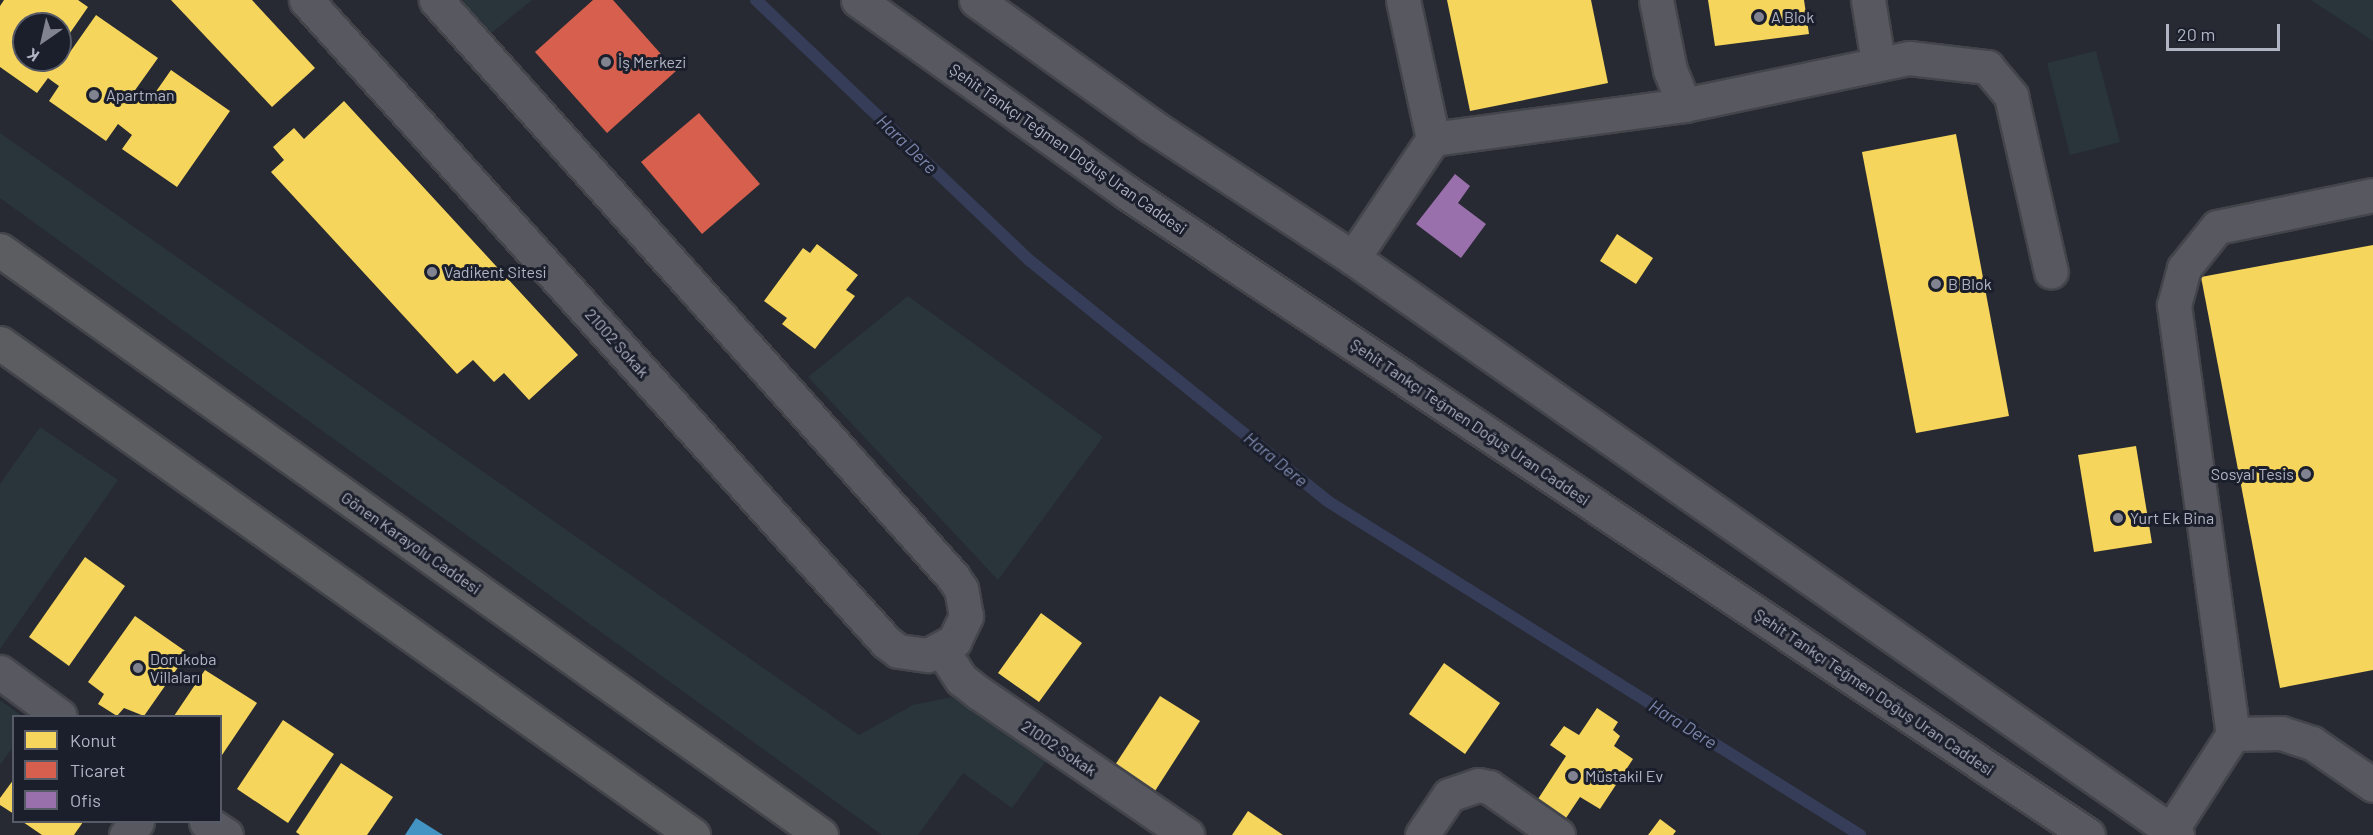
<!DOCTYPE html>
<meta charset="utf-8">
<style>
body{margin:0}
#map{position:relative;width:2373px;height:835px;overflow:hidden;background:#272a32;font-family:Barlow,sans-serif}
div>[style]{position:absolute}
[style*='--x']{left:calc(var(--x)*1px);top:calc(var(--y)*1px);width:calc(var(--w)*1px);rotate:calc(var(--a)*1deg)}
.green>*{inset:0;background:#29353b}
.homes>*{inset:0;background:#f6d55c}
.shops>*{inset:0;background:#d6604d}
.offices>*{inset:0;background:#9970ab}
.schools>*{inset:0;background:#4393c3}
.stream>*{height:12px;margin:-6px;padding:0 6px;transform-origin:6px;border-radius:6px;background:#363d58}
.roads{filter:drop-shadow(2px 0 #43454b) drop-shadow(-2px 0 #43454b) drop-shadow(0 2px #43454b) drop-shadow(0 -2px #43454b)}
.minor>*{height:33px;margin:-16.5px;padding:0 16.5px;transform-origin:16.5px;border-radius:16.5px;background:#575860}
.highway>*{height:33px;margin:-16.5px;padding:0 16.5px;transform-origin:16.5px;border-radius:16.5px;background:#5b5d61}
.dots>*{width:16px;height:16px;translate:-50% -50%;box-sizing:border-box;border:3px solid #1b1f2c;border-radius:50%}
span{translate:-50% -50%;white-space:nowrap;text-align:center;line-height:1.15;-webkit-text-stroke:6px #1b1f2c;paint-order:stroke}
.poi-label{font-size:16px;color:#b1b4c3}
.left{translate:0 -50%;text-align:left}
.right{translate:-100% -50%;text-align:right}
.street-label{font-size:16px;color:#b1b4c3}
.water-label{font-size:18px;color:#7b85aa;font-style:italic}
.legend{position:absolute;left:12px;top:715px;width:210px;height:108px;box-sizing:border-box;background:#1b1f2c;border:2px solid #575b68;margin:0;padding:8px 10px;list-style:none;font-size:18px;color:#b1b4c3}
.legend li{display:flex;align-items:center;gap:12px;height:30px}
.legend b{width:30px;border:2px solid #575b68}
.north{position:absolute;left:12px;top:12px;width:60px;height:60px;box-sizing:border-box;background:#1b1f2c;border:2px solid #575b68;border-radius:50%;rotate:214deg;font-size:16px;font-weight:700;line-height:24px;text-align:center;color:#b1b4c3}
.north::after{content:'';display:block;margin:auto;width:21px;height:27px;background:#818490;clip-path:polygon(50% 0,100% 100%,50% 72%,0 100%)}
.scale{position:absolute;left:2166px;top:24px;width:114px;height:27px;box-sizing:border-box;border:3px solid #b1b4c3;border-top:0;padding-left:8px;font-size:18px;line-height:21px;white-space:nowrap;color:#b1b4c3;-webkit-text-stroke:4px #1b1f2c;paint-order:stroke}
</style>
<div id="map">
<div class="green">
<i style="clip-path:polygon(459px 0,532px 0,489px 35px)"></i>
<i style="clip-path:polygon(2311px 0,2373px 0,2373px 41px,2317px 4px)"></i>
<i style="clip-path:polygon(2096px 51px,2120px 142px,2070px 155px,2047px 63px)"></i>
<i style="clip-path:polygon(0 133px,859px 735px,913px 705px,952px 697px,1051px 754px,1012px 808px,963px 773px,918px 835px,882px 835px,0 198px)"></i>
<i style="clip-path:polygon(908px 296px,1103px 437px,998px 580px,808px 377px)"></i>
<i style="clip-path:polygon(40px 427px,118px 480px,0 649px,0 484px)"></i>
<i style="clip-path:polygon(0 700px,22px 716px,14px 716px,13px 747px,0 765px)"></i>
</div>
<div class="homes">
<i style="clip-path:polygon(evenodd,4px 0,78px 0,88px 7px,61px 46px,70px 52px,96px 15px,158px 58px,133px 93px,148px 103px,171px 70px,230px 111px,177px 187px,122px 149px,132px 135px,118px 124px,106px 141px,49px 101px,59px 86px,52px 81px,48px 78px,37px 93px,0 67px,0 6px,4px 0,24px 24px,60px 24px,60px 60px,24px 60px,24px 24px)"></i>
<i style="clip-path:polygon(171px 0,252px 0,315px 68px,272px 107px)"></i>
<i style="clip-path:polygon(1447px 0,1591px 0,1608px 83px,1470px 111px)"></i>
<i style="clip-path:polygon(1708px 0,1804px 0,1809px 34px,1715px 46px)"></i>
<i style="clip-path:polygon(344px 101px,578px 355px,529px 400px,504px 373px,494px 382px,473px 360px,457px 374px,271px 172px,284px 160px,273px 147px,294px 128px,304px 139px)"></i>
<i style="clip-path:polygon(1956px 134px,2009px 416px,1916px 433px,1862px 152px)"></i>
<i style="clip-path:polygon(1617px 234px,1653px 258px,1636px 284px,1600px 261px)"></i>
<i style="clip-path:polygon(817px 244px,858px 275px,846px 290px,855px 296px,815px 349px,782px 324px,787px 318px,764px 301px,803px 248px,810px 253px)"></i>
<i style="clip-path:polygon(2373px 245px,2373px 670px,2280px 688px,2201px 277px)"></i>
<i style="clip-path:polygon(2136px 446px,2152px 543px,2094px 552px,2078px 455px)"></i>
<i style="clip-path:polygon(85px 557px,125px 586px,69px 666px,29px 637px)"></i>
<i style="clip-path:polygon(1041px 613px,1082px 643px,1039px 702px,998px 673px)"></i>
<i style="clip-path:polygon(135px 616px,188px 653px,144px 716px,124px 708px,117px 716px,98px 704px,104px 694px,88px 682px)"></i>
<i style="clip-path:polygon(1444px 663px,1500px 703px,1465px 754px,1409px 714px)"></i>
<i style="clip-path:polygon(205px 670px,257px 703px,220px 758px,220px 716px,174px 716px)"></i>
<i style="clip-path:polygon(1160px 696px,1200px 721px,1155px 791px,1115px 765px)"></i>
<i style="clip-path:polygon(1597px 708px,1618px 722px,1613px 730px,1620px 736px,1614px 746px,1633px 759px,1600px 809px,1580px 797px,1566px 818px,1538px 799px,1566px 756px,1550px 745px,1564px 726px,1579px 735px)"></i>
<i style="clip-path:polygon(283px 720px,334px 754px,288px 823px,237px 789px)"></i>
<i style="clip-path:polygon(341px 763px,393px 797px,367px 835px,300px 835px,296px 832px)"></i>
<i style="clip-path:polygon(14px 779px,14px 814px,0 805px,0 798px)"></i>
<i style="clip-path:polygon(1248px 811px,1283px 835px,1232px 835px)"></i>
<i style="clip-path:polygon(1660px 819px,1676px 831px,1673px 835px,1648px 835px)"></i>
<i style="clip-path:polygon(23px 822px,83px 822px,74px 835px,42px 835px)"></i>
</div>
<div class="shops">
<i style="clip-path:polygon(593px 0,613px 0,676px 71px,607px 133px,535px 52px)"></i>
<i style="clip-path:polygon(699px 113px,760px 184px,702px 234px,641px 162px)"></i>
</div>
<div class="offices">
<i style="clip-path:polygon(1455px 174px,1470px 186px,1458px 203px,1486px 224px,1461px 258px,1416px 224px)"></i>
</div>
<div class="schools">
<i style="clip-path:polygon(416px 818px,443px 835px,405px 835px)"></i>
</div>
<div class="stream">
<i style="--x:756;--y:0;--w:377;--a:43.6"></i>
<i style="--x:1029;--y:260;--w:385;--a:38.9"></i>
<i style="--x:1329;--y:502;--w:627;--a:32.09"></i>
</div>
<div class="roads">
<div class="minor">
<i style="--x:306;--y:0;--w:865;--a:47.9"></i>
<i style="--x:886;--y:642;--w:15;--a:37"></i>
<i style="--x:898;--y:651;--w:30;--a:8"></i>
<i style="--x:928;--y:655;--w:30;--a:-28"></i>
<i style="--x:954;--y:641;--w:28;--a:-64"></i>
<i style="--x:966;--y:616;--w:27;--a:-100"></i>
<i style="--x:961;--y:589;--w:14;--a:-124"></i>
<i style="--x:953;--y:577;--w:775;--a:-131.86"></i>
<i style="--x:858;--y:0;--w:330;--a:35.6"></i>
<i style="--x:1126;--y:192;--w:1157;--a:33.76"></i>
<i style="--x:976;--y:0;--w:216;--a:35.6"></i>
<i style="--x:1152;--y:126;--w:240;--a:33.3"></i>
<i style="--x:1353;--y:258;--w:1006;--a:35"></i>
<i style="--x:1656;--y:0;--w:71;--a:78.7"></i>
<i style="--x:1670;--y:70;--w:38;--a:68"></i>
<i style="--x:1868;--y:0;--w:63;--a:80.8"></i>
<i style="--x:1433;--y:139;--w:253;--a:-7.7"></i>
<i style="--x:1684;--y:105;--w:230;--a:-11.8"></i>
<i style="--x:1909;--y:58;--w:79;--a:6.6"></i>
<i style="--x:1987;--y:67;--w:38;--a:50"></i>
<i style="--x:2011;--y:96;--w:180;--a:77.2"></i>
<i style="--x:2373;--y:195;--w:159;--a:168.4"></i>
<i style="--x:2217;--y:227;--w:53;--a:128.8"></i>
<i style="--x:2184;--y:268;--w:38;--a:105"></i>
<i style="--x:2174;--y:305;--w:433;--a:82.2"></i>
<i style="--x:2233;--y:734;--w:48;--a:-1.2"></i>
<i style="--x:2281;--y:733;--w:33;--a:18"></i>
<i style="--x:2312;--y:743;--w:74;--a:34.5"></i>
<i style="--x:1353;--y:258;--w:143;--a:-56.1"></i>
<i style="--x:1433;--y:139;--w:142;--a:-102.2"></i>
<i style="--x:942;--y:650;--w:35;--a:57"></i>
<i style="--x:961;--y:679;--w:23;--a:38"></i>
<i style="--x:979;--y:693;--w:252;--a:34.3"></i>
<i style="--x:0;--y:672;--w:74;--a:36.3"></i>
<i style="--x:206;--y:822;--w:24;--a:33"></i>
<i style="--x:126;--y:835;--w:17;--a:-50"></i>
<i style="--x:1422;--y:835;--w:48;--a:-56"></i>
<i style="--x:1449;--y:795;--w:31;--a:-19"></i>
<i style="--x:1478;--y:785;--w:11;--a:10"></i>
<i style="--x:1489;--y:787;--w:84;--a:34.8"></i>
<i style="--x:2168;--y:835;--w:120;--a:-57.2"></i>
</div>
<div class="highway">
<i style="--x:0;--y:250;--w:1008;--a:35.47"></i>
<i style="--x:0;--y:343;--w:850;--a:35.37"></i>
</div>
</div>
<div class="dots">
<i style="left:1759px;top:17px;background:#818490"></i>
<i style="left:606px;top:62px;background:#818490"></i>
<i style="left:94px;top:95px;background:#818490"></i>
<i style="left:432px;top:272px;background:#818490"></i>
<i style="left:1936px;top:284px;background:#818490"></i>
<i style="left:2306px;top:474px;background:#818490"></i>
<i style="left:2118px;top:518px;background:#818490"></i>
<i style="left:138px;top:668px;background:#818490"></i>
<i style="left:1573px;top:776px;background:#818490"></i>
</div>
<div class="poi-label">
<span class="left" style="left:1771px;top:17px">A Blok</span>
<span class="left" style="left:618px;top:62px">İş Merkezi</span>
<span class="left" style="left:106px;top:95px">Apartman</span>
<span class="left" style="left:444px;top:272px">Vadikent Sitesi</span>
<span class="left" style="left:1948px;top:284px">B Blok</span>
<span class="right" style="left:2294px;top:474px">Sosyal Tesis</span>
<span class="left" style="left:2130px;top:518px">Yurt Ek Bina</span>
<span class="left" style="left:150px;top:668px">Dorukoba<br>Villaları</span>
<span class="left" style="left:1585px;top:776px">Müstakil Ev</span>
</div>
<div class="street-label">
<span style="left:1068px;top:149px;rotate:35deg">Şehit Tankçı Teğmen Doğuş Uran Caddesi</span>
<span style="left:617px;top:343px;rotate:48deg">21002 Sokak</span>
<span style="left:1470px;top:422px;rotate:34deg">Şehit Tankçı Teğmen Doğuş Uran Caddesi</span>
<span style="left:411px;top:543px;rotate:35deg">Gönen Karayolu Caddesi</span>
<span style="left:1874px;top:692px;rotate:34deg">Şehit Tankçı Teğmen Doğuş Uran Caddesi</span>
<span style="left:1059px;top:748px;rotate:34deg">21002 Sokak</span>
</div>
<div class="water-label">
<span style="left:907px;top:144px;rotate:44deg">Hara Dere</span>
<span style="left:1276px;top:459px;rotate:39deg">Hara Dere</span>
<span style="left:1683px;top:724px;rotate:32deg">Hara Dere</span>
</div>
<ul class="legend">
<li><b style="height:16px;background:#f6d55c"></b>Konut</li>
<li><b style="height:16px;background:#d6604d"></b>Ticaret</li>
<li><b style="height:16px;background:#9970ab"></b>Ofis</li>
</ul>
<div class="north">K</div>
<div class="scale">20 m</div>
</div>
